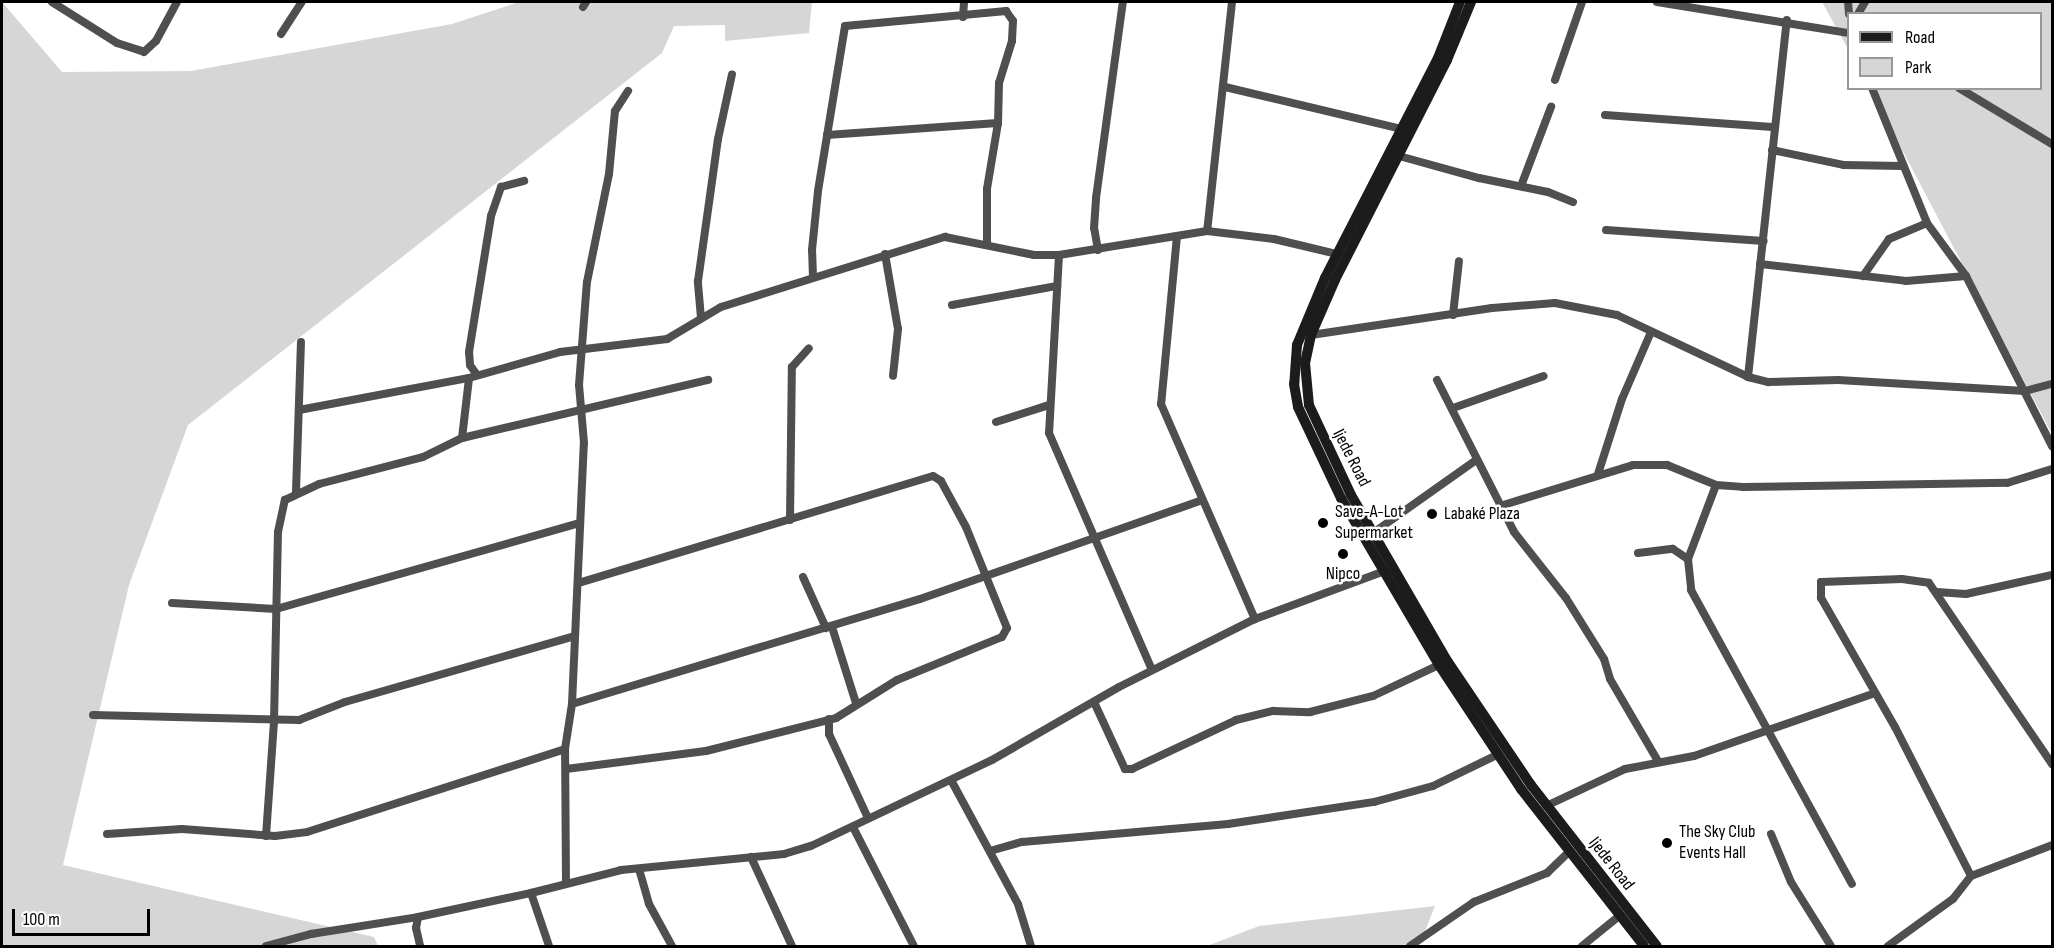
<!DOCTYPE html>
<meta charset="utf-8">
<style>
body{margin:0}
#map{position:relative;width:2054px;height:948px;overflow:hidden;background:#fff;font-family:"Sofia Sans Condensed",sans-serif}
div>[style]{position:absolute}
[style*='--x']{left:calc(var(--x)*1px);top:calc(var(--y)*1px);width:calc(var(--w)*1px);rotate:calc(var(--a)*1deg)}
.green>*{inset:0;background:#d6d6d6}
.street>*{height:8px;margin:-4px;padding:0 4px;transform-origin:4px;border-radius:4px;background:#4f4f4f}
.secondary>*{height:10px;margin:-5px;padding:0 5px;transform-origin:5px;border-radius:5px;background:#1c1c1c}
.dots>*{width:16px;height:16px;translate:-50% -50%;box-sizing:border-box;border:3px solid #fff;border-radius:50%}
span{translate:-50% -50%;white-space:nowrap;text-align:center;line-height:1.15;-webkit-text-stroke:5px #fff;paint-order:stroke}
.street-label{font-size:18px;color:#000}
.poi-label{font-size:18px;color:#000}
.left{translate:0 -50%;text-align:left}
.frame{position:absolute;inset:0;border:3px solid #000;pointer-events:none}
.legend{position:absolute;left:1847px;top:12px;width:195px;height:78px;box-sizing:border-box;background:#fff;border:2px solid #999;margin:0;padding:8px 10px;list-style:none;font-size:18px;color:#000}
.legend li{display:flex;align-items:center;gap:12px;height:30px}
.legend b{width:30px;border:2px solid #999}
.scale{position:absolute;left:12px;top:909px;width:138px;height:27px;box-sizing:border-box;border:3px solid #000;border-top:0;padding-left:8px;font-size:18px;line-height:21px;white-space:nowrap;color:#000;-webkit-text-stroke:4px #fff;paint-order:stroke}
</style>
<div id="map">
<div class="green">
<i style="clip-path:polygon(2px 2px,62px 72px,191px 71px,452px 24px,519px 2px,812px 2px,809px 33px,725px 41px,725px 25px,674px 26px,662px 53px,188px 425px,129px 585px,63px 865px,374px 937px,378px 946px,2px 946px)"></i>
<i style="clip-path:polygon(1822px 2px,2052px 2px,2052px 434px,1870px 89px,2040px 88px,2040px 14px,1848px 14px,1848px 49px)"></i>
<i style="clip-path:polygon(1435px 906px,1421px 941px,1399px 946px,1207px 946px,1259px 926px)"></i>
</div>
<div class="street">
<i style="--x:52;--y:2;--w:77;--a:32.2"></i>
<i style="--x:117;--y:43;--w:28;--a:18"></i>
<i style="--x:144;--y:52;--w:16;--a:-43"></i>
<i style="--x:156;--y:41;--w:44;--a:-61.7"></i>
<i style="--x:1232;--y:2;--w:230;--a:96.2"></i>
<i style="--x:1207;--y:231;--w:67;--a:6.8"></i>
<i style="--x:1274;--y:239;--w:65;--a:13.4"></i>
<i style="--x:1657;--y:2;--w:193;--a:9.2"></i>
<i style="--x:1848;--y:2;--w:12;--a:85"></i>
<i style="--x:583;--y:7;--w:6;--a:-59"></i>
<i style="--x:1858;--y:14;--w:14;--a:-60"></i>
<i style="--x:963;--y:17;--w:15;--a:-86"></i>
<i style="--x:281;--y:34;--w:38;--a:-57"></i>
<i style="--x:1555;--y:80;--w:83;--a:-70.9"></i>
<i style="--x:1225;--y:87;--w:181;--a:13.4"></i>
<i style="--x:1872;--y:88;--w:146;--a:67.8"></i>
<i style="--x:1927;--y:223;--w:66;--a:53.7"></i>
<i style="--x:1966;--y:276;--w:191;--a:63.2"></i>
<i style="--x:1959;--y:88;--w:109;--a:31.1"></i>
<i style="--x:1605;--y:115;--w:168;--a:4.1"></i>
<i style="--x:827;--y:135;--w:171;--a:-4"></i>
<i style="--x:1772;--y:150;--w:74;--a:11.8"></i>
<i style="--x:1844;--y:165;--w:58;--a:1"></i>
<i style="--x:1399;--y:156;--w:83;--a:15.4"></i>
<i style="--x:1479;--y:178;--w:70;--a:11.5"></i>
<i style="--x:1548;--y:192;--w:27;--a:22"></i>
<i style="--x:1521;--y:186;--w:85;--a:-69.2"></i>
<i style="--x:1606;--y:230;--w:158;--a:4"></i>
<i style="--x:1177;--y:236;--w:169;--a:95.4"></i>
<i style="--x:1161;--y:404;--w:235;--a:66.4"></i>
<i style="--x:1098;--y:250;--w:22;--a:-100"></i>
<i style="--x:1094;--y:228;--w:30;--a:-86"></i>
<i style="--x:1096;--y:198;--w:198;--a:-82.2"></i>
<i style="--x:885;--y:254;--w:76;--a:80.2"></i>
<i style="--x:898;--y:329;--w:47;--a:96.1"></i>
<i style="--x:1059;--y:255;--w:178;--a:93.2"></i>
<i style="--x:1049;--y:433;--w:258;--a:66.5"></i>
<i style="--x:1760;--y:264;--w:147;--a:6.6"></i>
<i style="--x:1906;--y:281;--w:60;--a:-4.8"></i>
<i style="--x:1863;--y:276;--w:45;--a:-54.9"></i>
<i style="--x:1889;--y:239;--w:41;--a:-22.8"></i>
<i style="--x:813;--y:277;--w:27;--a:-92"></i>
<i style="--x:812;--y:250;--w:59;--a:-84.2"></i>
<i style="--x:818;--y:191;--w:167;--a:-80.7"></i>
<i style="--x:845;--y:26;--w:162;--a:-5.3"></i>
<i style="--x:1006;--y:11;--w:12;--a:55"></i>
<i style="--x:1013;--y:21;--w:20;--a:93"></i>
<i style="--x:1012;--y:41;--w:44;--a:107.2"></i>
<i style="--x:999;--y:83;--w:40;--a:91.4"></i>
<i style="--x:998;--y:123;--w:67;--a:99.5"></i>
<i style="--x:987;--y:189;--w:55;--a:90"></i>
<i style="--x:952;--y:305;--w:107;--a:-10.3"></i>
<i style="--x:1453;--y:315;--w:54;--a:-83.7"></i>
<i style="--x:701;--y:318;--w:37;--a:-95"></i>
<i style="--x:698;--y:281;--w:143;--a:-82"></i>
<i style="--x:718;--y:139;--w:66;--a:-77.8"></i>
<i style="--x:1311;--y:335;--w:183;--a:-8.5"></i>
<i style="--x:1492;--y:308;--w:63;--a:-4.5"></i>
<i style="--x:1555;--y:303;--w:63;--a:11"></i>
<i style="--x:1617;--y:315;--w:145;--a:25.3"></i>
<i style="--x:1748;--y:377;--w:21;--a:14"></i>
<i style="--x:1768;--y:382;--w:70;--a:-1.6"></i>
<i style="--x:1838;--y:380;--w:187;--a:3.4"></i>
<i style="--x:2025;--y:391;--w:28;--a:-15"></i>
<i style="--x:477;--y:375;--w:12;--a:-125"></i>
<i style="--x:470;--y:365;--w:13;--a:-94"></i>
<i style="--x:469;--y:352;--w:138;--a:-80.8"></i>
<i style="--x:491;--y:216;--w:31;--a:-71"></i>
<i style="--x:501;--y:187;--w:24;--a:-15"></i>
<i style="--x:1748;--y:377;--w:359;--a:-83.8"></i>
<i style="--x:1437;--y:380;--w:170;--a:63.1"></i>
<i style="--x:1514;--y:532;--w:84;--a:51.8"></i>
<i style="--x:1566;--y:598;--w:72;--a:58.1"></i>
<i style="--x:1604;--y:659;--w:21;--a:73"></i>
<i style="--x:1610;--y:679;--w:95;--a:59.7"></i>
<i style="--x:1453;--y:408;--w:96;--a:-19.4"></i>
<i style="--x:299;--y:410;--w:173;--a:-10.7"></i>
<i style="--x:469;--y:378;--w:95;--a:-15.9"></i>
<i style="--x:560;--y:352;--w:108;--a:-6.9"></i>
<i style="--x:667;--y:339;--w:63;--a:-30.7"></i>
<i style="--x:721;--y:307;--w:235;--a:-17.4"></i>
<i style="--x:945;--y:237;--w:91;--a:11.4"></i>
<i style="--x:1034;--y:255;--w:25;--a:0"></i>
<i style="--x:1059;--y:255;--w:150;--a:-9.2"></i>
<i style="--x:996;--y:422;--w:56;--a:-17.8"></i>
<i style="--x:462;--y:438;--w:60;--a:-83.3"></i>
<i style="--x:1598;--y:474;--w:79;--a:-72.3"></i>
<i style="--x:1622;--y:399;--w:73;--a:-66.6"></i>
<i style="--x:1716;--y:485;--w:79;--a:110.7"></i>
<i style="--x:1688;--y:559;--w:31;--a:84"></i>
<i style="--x:1691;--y:590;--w:335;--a:61.3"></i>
<i style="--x:296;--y:492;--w:150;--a:-88.1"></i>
<i style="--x:1500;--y:506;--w:139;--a:-17.1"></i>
<i style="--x:1633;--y:465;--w:34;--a:0"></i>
<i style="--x:1667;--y:465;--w:53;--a:22.2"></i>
<i style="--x:1716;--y:485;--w:27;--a:4"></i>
<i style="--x:1743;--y:487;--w:264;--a:-0.9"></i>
<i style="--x:2007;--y:483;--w:47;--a:-17.3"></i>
<i style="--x:790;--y:520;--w:153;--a:-89.3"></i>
<i style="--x:792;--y:367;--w:25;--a:-48"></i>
<i style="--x:1373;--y:533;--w:126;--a:-35.3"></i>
<i style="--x:1638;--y:553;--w:35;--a:-7"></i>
<i style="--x:1673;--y:549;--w:18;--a:34"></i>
<i style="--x:803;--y:577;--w:56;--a:65.7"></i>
<i style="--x:1937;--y:592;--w:29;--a:4"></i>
<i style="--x:1966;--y:594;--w:88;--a:-12.5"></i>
<i style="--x:172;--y:603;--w:104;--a:3.3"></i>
<i style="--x:276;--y:609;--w:316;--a:-15.8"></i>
<i style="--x:832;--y:627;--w:80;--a:72.5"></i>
<i style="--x:1094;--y:702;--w:74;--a:65.2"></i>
<i style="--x:1125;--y:769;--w:7;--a:0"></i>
<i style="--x:1132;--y:769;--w:115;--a:-25.2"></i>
<i style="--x:1236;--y:720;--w:38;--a:-14"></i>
<i style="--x:1273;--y:711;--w:37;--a:2"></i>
<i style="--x:1310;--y:712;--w:65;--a:-14.3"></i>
<i style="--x:1373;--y:696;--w:73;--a:-25.2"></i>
<i style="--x:572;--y:704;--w:363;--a:-16.8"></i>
<i style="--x:920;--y:599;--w:297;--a:-19.3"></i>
<i style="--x:93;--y:715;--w:206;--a:1.4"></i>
<i style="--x:299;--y:720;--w:49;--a:-21.4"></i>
<i style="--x:345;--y:702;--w:236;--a:-16"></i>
<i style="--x:829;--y:719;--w:15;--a:90"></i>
<i style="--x:829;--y:734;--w:93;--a:65.1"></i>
<i style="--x:566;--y:769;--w:141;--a:-7.3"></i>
<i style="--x:706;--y:751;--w:134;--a:-14.2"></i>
<i style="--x:836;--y:718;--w:72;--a:-31.9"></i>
<i style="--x:897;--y:680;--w:113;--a:-22.3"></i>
<i style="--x:1002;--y:637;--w:10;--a:-61"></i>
<i style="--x:1007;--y:628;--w:109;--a:-112.1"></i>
<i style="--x:966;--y:527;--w:52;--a:-118.5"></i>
<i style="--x:941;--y:481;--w:9;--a:-148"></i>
<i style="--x:933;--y:476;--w:370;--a:163.2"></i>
<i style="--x:951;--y:780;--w:141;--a:61.6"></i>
<i style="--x:1018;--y:904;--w:44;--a:72.8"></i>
<i style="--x:1546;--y:806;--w:87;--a:-25.1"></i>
<i style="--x:1625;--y:769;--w:70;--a:-10.7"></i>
<i style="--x:1694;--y:756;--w:188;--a:-19.2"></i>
<i style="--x:854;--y:829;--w:131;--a:62.9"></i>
<i style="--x:107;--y:834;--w:75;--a:-3.8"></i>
<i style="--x:182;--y:829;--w:93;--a:4.3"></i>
<i style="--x:275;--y:836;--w:32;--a:-7"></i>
<i style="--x:307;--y:832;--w:271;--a:-17.8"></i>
<i style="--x:1771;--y:834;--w:52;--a:67.4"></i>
<i style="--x:1791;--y:882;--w:75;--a:58"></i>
<i style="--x:266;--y:836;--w:114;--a:-86"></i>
<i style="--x:274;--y:722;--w:190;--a:-88.8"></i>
<i style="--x:278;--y:532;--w:33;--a:-78"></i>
<i style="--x:285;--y:500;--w:38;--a:-25"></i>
<i style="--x:319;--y:484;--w:107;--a:-14.6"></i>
<i style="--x:423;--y:457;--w:43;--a:-26"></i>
<i style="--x:462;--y:438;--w:253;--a:-13.3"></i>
<i style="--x:990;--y:851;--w:33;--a:-16"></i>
<i style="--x:1022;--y:842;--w:207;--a:-5"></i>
<i style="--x:1228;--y:824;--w:148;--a:-8.6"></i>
<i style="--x:1374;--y:802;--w:61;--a:-15.2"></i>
<i style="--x:1433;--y:786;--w:73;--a:-25.9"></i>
<i style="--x:751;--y:857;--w:98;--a:65.3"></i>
<i style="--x:639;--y:869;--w:36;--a:74"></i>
<i style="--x:649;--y:904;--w:48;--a:61.3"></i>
<i style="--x:1971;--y:876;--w:167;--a:-117"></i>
<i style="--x:1895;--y:727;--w:149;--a:-119.8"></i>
<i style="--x:1821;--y:598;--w:16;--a:-90"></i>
<i style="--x:1821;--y:582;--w:81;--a:-2.1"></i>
<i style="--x:1902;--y:579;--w:27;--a:8"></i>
<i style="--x:1929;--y:583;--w:219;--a:55.8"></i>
<i style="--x:566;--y:882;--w:133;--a:-90.4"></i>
<i style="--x:565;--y:749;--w:46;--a:-81.2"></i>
<i style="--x:572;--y:704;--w:261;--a:-87.4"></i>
<i style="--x:584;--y:443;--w:58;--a:-94.9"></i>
<i style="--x:579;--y:385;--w:103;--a:-85.6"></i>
<i style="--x:587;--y:282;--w:110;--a:-78.5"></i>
<i style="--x:609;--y:174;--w:63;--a:-84.6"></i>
<i style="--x:615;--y:111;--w:24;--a:-57"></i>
<i style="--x:531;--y:893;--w:56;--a:71.2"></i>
<i style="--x:418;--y:917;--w:11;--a:100"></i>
<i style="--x:416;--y:928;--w:18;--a:77"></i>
<i style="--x:266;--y:946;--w:47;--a:-14.9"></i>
<i style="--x:311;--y:934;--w:108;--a:-9"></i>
<i style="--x:418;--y:917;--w:116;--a:-12"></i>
<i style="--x:531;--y:893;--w:93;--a:-14.3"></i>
<i style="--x:621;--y:870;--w:164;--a:-5.6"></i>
<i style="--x:784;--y:854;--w:28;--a:-17"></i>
<i style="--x:811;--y:846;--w:200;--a:-25.4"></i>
<i style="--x:992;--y:760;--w:146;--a:-29.9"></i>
<i style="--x:1119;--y:687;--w:152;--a:-26.6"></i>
<i style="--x:1255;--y:619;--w:139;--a:-20.3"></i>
<i style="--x:1410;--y:946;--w:78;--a:-34.5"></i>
<i style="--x:1474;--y:902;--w:79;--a:-21.7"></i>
<i style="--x:1547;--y:873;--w:29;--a:-44"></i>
<i style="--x:1582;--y:946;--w:48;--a:-39"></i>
<i style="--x:1888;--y:946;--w:80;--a:-35.9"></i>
<i style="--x:1953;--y:899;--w:29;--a:-52"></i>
<i style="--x:1971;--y:876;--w:87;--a:-20.9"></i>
</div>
<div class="secondary">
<i style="--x:1460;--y:2;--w:60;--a:111.4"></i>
<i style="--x:1438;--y:58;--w:247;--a:117.2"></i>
<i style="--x:1325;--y:278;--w:73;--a:112.7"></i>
<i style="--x:1297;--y:345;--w:39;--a:94"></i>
<i style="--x:1294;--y:384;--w:23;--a:80"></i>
<i style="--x:1298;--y:407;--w:101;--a:64.7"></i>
<i style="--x:1341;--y:498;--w:194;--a:59.6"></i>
<i style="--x:1439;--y:665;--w:149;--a:56.5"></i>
<i style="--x:1521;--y:789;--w:199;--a:51.9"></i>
<i style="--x:1471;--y:2;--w:63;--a:112.5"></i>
<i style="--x:1447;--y:60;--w:247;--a:117"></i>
<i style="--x:1335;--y:280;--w:60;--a:113.6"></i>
<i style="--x:1311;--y:335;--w:29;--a:102"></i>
<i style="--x:1305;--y:363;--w:42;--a:84.6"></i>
<i style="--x:1309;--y:405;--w:99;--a:65"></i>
<i style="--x:1351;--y:495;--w:193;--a:59.9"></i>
<i style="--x:1448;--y:662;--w:148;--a:56"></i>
<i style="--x:1531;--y:785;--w:204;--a:52"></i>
</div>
<div class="dots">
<i style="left:1432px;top:514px;background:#000"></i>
<i style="left:1323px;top:523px;background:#000"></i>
<i style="left:1343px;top:554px;background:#000"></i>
<i style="left:1667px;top:843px;background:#000"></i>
</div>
<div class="street-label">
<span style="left:1351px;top:458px;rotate:63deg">Ijede Road</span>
<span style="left:1611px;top:864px;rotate:52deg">Ijede Road</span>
</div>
<div class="poi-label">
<span class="left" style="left:1335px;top:523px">Save-A-Lot<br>Supermarket</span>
<span class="left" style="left:1444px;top:514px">Labaké Plaza</span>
<span style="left:1343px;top:574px">Nipco</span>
<span class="left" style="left:1679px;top:843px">The Sky Club<br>Events Hall</span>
</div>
<div class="frame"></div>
<ul class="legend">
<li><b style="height:8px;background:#1c1c1c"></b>Road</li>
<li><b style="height:16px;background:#d6d6d6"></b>Park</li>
</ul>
<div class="scale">100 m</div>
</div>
